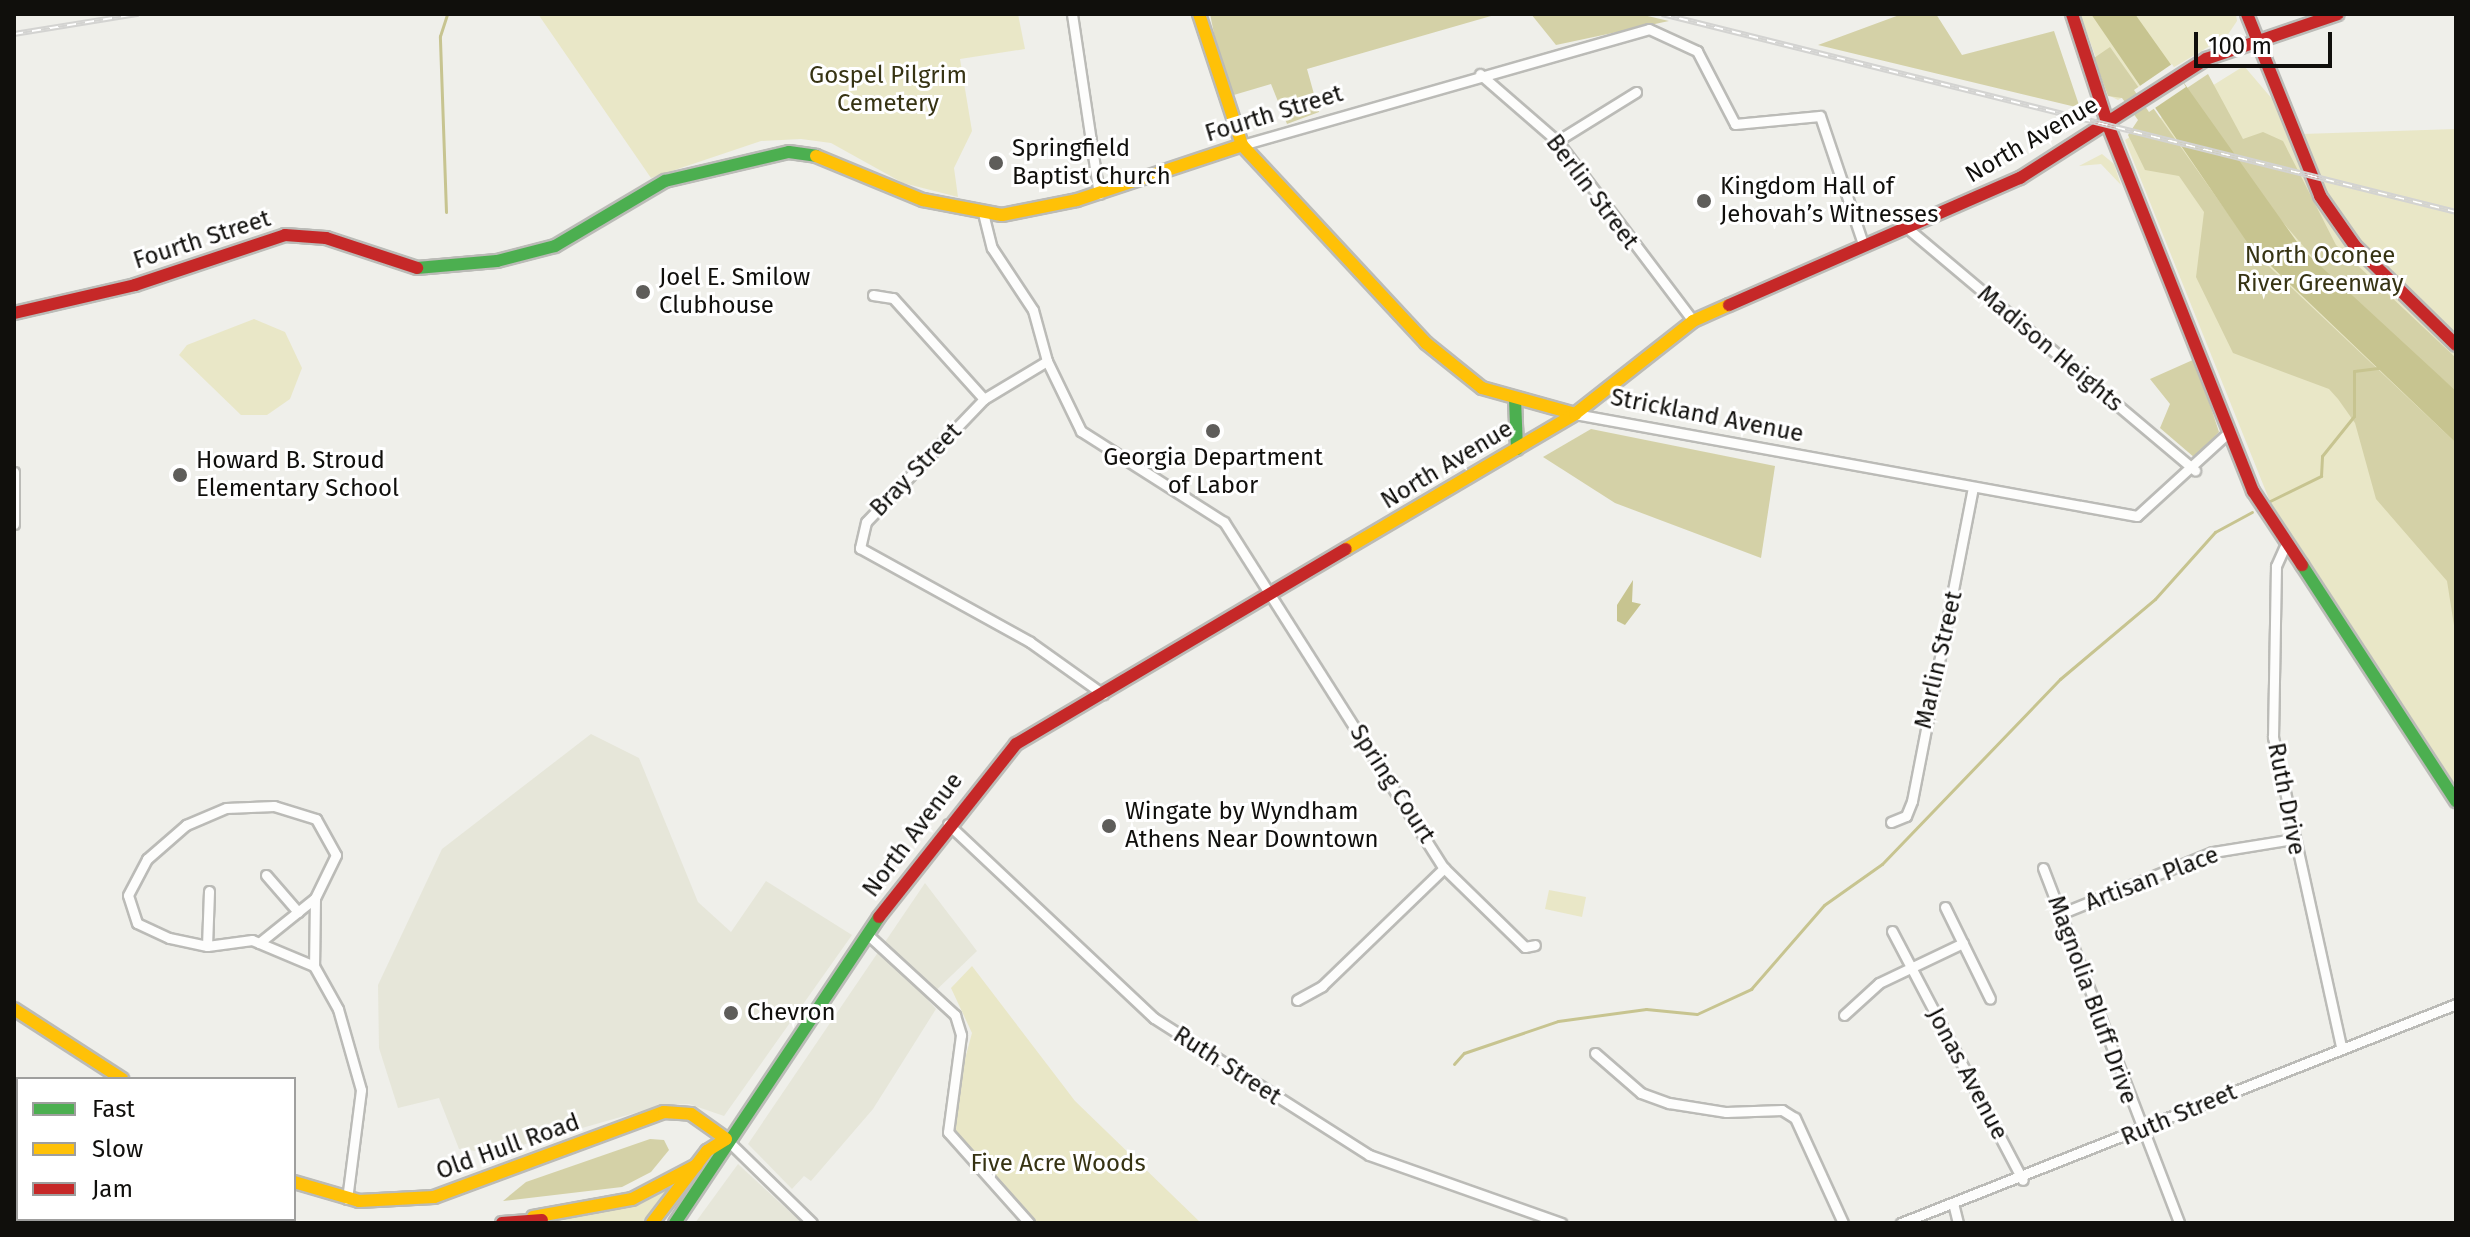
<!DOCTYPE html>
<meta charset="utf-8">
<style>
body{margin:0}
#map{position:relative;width:2470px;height:1237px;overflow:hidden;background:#efefea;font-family:"Fira Sans",sans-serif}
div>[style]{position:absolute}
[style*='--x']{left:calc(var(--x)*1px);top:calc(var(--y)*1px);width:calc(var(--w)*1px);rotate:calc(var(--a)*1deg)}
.built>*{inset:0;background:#e6e6d9}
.green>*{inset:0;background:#e9e7c7}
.forest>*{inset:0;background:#d4d1a7}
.water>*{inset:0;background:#c7c490}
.pier>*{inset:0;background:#efefea}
.stream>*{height:3px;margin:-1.5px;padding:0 1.5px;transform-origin:1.5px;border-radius:1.5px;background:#c7c490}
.roads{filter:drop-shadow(2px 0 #bbbbb7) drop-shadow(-2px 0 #bbbbb7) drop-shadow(0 2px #bbbbb7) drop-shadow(0 -2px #bbbbb7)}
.street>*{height:9px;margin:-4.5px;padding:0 4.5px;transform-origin:4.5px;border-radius:4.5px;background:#fdfdfc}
.fast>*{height:12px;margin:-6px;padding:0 6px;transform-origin:6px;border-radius:6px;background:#4caf50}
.slow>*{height:12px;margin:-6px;padding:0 6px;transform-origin:6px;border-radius:6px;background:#ffc107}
.jam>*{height:12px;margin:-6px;padding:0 6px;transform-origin:6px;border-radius:6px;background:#c62828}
.rail>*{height:6px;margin-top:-3px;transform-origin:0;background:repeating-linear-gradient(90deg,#fff 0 9px,#d3d3d1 0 18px);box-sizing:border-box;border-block:2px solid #d3d3d1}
.dots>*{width:22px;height:22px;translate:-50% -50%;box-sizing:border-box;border:4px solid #fff;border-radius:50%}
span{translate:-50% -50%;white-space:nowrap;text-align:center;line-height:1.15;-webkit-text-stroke:6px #fff;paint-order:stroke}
.park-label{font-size:24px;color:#363313}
.street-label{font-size:24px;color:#100f0c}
.poi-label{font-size:24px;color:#100f0c}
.left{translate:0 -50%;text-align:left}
.frame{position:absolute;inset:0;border:16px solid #100f0c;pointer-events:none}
.legend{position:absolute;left:16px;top:1077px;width:280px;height:144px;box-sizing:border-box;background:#fff;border:2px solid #9f9f9e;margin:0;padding:10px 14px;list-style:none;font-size:24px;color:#100f0c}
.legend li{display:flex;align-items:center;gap:16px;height:40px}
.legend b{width:40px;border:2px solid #9f9f9e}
.scale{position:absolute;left:2194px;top:32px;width:138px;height:36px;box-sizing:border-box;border:4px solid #100f0c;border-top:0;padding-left:10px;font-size:24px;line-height:28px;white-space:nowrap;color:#100f0c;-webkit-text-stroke:6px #fff;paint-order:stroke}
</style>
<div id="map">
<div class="built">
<i style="clip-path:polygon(591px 734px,639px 758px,698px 902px,731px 932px,766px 881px,852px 935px,724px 1116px,689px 1104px,663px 1105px,494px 1153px,459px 1149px,439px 1098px,398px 1108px,379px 1048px,378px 985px,442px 849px)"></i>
<i style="clip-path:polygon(925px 883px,977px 951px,927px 999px,936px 1009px,873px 1109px,811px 1181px,804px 1176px,792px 1189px,748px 1144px)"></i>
<i style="clip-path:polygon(738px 1164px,802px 1223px,695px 1223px)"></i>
</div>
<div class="green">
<i style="clip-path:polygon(538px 14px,1018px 14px,1025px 49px,960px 59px,972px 131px,954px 168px,958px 197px,903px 183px,831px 143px,801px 139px,761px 141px,651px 178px)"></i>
<i style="clip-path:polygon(2080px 14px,2236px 14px,2237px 21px,2227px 36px,2118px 100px,2110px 96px)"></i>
<i style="clip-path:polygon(2244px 66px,2302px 134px,2456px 129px,2456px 787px,2283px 534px,2125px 140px)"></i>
<i style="clip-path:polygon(2102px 154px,2114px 164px,2121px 185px,2101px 164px,2079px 166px)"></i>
<i style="clip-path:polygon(254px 319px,285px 332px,302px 368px,290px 399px,267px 415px,241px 415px,179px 355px,187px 345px)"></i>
<i style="clip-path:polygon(1549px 890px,1586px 897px,1582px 917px,1545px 909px)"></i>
<i style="clip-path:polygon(972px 966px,1075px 1101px,1201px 1223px,1035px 1223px,959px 1138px,949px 1118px,972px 1033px,951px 988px)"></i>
<i style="clip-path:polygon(668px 1189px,647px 1223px,554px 1220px)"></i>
</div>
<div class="forest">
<i style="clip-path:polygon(1210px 14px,1498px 14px,1307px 69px,1319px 112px,1287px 124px,1271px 84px,1227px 97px)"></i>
<i style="clip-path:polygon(1531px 14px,1639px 14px,1669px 21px,1556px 45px)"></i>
<i style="clip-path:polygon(1902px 14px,1936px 14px,1962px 55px,2054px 31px,2080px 108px,1818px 45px)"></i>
<i style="clip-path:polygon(2110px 47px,2258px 256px,2456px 443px,2456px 638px,2447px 581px,2376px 499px,2355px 423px,2338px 399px,2329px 389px,2233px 353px,2196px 277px,2204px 212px,2179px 176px,2145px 170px,2128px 135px,2138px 120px,2122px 98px,2108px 96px,2094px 58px)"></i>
<i style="clip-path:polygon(2208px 74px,2243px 139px,2263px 132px,2283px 141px,2336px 245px,2456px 358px,2456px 391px,2340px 289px,2250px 184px,2184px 90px)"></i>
<i style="clip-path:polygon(2195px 359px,2219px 432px,2195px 458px,2160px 428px,2170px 404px,2150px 379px)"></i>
<i style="clip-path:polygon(1591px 429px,1775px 466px,1761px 558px,1615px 503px,1543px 457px)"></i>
<i style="clip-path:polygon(650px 1139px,664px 1140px,669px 1150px,651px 1172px,622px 1187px,503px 1201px,526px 1182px)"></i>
</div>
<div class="water">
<i style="clip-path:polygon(2091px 14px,2135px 14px,2302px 249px,2456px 391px,2456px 443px,2249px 245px)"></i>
<i style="clip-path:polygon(1633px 580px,1632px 602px,1641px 604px,1625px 625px,1617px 621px,1617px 605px)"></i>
</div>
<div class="pier">
<i style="clip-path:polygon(2172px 64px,2186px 87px,2149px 112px,2134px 90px)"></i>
</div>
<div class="stream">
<i style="--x:446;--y:212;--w:176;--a:-92"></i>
<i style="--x:440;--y:36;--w:23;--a:-72"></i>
<i style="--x:2270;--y:501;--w:57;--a:-26.1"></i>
<i style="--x:2321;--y:476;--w:20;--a:-87"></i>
<i style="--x:2322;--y:456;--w:51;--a:-51.3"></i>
<i style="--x:2354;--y:416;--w:45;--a:-90"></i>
<i style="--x:2354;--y:371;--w:26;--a:-7"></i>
<i style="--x:1454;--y:1064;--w:15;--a:-48"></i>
<i style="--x:1464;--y:1053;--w:99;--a:-18.8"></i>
<i style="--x:1558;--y:1021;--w:89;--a:-7.8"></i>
<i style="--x:1646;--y:1009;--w:51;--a:5.6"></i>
<i style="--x:1697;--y:1014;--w:60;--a:-24.8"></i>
<i style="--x:1751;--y:989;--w:111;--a:-49"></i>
<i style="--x:1824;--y:905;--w:71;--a:-35.3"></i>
<i style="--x:1882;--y:864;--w:257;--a:-46.1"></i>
<i style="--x:2060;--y:679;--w:124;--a:-40.1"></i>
<i style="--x:2155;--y:599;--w:90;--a:-48.2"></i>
<i style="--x:2215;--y:532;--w:42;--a:-28.4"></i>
</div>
<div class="roads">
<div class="street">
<i style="--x:1072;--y:14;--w:182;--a:81.5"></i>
<i style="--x:1480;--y:74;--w:102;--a:41"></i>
<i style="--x:1557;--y:141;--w:226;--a:52.9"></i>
<i style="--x:1557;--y:141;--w:93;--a:-31.8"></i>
<i style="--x:1242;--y:145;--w:423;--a:-15.9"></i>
<i style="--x:1649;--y:29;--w:53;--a:24.6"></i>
<i style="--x:1697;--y:51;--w:82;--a:62.5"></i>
<i style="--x:1735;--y:124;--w:85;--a:-5.4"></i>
<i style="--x:1820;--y:116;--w:135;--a:71.4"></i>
<i style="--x:983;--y:213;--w:36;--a:76"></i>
<i style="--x:992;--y:248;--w:74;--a:56.5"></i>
<i style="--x:1033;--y:310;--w:53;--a:74.6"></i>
<i style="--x:1047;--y:361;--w:74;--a:148.9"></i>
<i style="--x:984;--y:399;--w:170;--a:133.8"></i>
<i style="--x:866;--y:522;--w:27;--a:103"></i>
<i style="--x:860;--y:548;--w:194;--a:28.9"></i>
<i style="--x:1030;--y:642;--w:90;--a:35.5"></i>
<i style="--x:1906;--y:227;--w:378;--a:40.1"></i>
<i style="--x:873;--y:295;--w:20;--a:9"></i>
<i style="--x:893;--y:298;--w:136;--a:48"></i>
<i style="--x:1047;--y:361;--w:78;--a:64.1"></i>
<i style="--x:1081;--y:431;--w:169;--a:32.5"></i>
<i style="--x:1224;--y:522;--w:410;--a:57.6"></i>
<i style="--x:1444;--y:868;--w:113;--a:44.3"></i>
<i style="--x:1525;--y:947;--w:10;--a:-11"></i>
<i style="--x:1575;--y:414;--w:571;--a:10.29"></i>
<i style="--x:2137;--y:516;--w:126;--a:-42.4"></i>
<i style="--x:14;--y:472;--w:52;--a:90"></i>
<i style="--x:2284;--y:548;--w:20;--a:114"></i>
<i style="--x:2276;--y:566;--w:171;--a:91"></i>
<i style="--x:2273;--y:737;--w:317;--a:77.6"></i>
<i style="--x:1891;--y:822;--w:16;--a:-22"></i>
<i style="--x:1906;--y:816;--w:16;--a:-68"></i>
<i style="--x:1912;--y:801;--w:319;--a:-79"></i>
<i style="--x:948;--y:824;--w:283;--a:43.3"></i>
<i style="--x:1154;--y:1018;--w:255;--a:32.5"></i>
<i style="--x:1369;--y:1155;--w:204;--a:19.5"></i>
<i style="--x:2043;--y:868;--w:380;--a:69"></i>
<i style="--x:266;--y:875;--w:49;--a:49.1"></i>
<i style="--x:1945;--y:907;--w:102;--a:63.9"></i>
<i style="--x:2060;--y:914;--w:165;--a:-22.1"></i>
<i style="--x:2213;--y:852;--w:81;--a:-9.2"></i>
<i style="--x:1892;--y:931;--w:281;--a:62.3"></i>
<i style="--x:867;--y:934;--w:120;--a:42.6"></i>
<i style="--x:955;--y:1015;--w:21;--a:73"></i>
<i style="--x:961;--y:1035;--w:98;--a:97.6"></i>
<i style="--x:948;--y:1132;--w:122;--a:48.3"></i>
<i style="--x:259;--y:943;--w:72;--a:-38.8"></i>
<i style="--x:207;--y:946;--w:55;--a:-87.9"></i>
<i style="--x:314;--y:966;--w:67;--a:-157.2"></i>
<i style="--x:252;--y:940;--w:45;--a:172.4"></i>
<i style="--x:207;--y:946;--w:39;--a:-168"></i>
<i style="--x:169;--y:938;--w:35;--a:-155"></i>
<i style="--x:137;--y:923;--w:29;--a:-108"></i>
<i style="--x:128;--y:895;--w:41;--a:-62.2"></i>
<i style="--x:147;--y:859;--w:52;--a:-41.1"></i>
<i style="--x:186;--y:825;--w:43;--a:-23"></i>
<i style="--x:226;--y:808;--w:48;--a:-2.4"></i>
<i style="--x:274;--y:806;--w:44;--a:17.2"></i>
<i style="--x:316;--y:819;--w:41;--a:60.9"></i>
<i style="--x:336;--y:855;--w:48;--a:116"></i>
<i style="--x:315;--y:898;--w:68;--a:90.8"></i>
<i style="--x:314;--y:966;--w:49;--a:60.8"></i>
<i style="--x:338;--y:1009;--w:84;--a:74.1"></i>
<i style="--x:361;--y:1090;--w:110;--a:97.3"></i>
<i style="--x:1297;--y:1000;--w:29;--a:-29"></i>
<i style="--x:1322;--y:986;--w:170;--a:-44"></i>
<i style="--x:1844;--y:1015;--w:47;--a:-42.4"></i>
<i style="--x:1879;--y:983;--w:93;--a:-25.5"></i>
<i style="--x:1595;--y:1053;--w:61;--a:41"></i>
<i style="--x:1641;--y:1093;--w:30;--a:20"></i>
<i style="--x:1669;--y:1103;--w:58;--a:9"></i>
<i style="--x:1726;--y:1112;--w:56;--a:-2"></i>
<i style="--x:1782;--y:1110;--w:15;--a:32"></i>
<i style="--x:1795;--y:1118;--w:115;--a:65.4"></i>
<i style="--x:726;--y:1139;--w:120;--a:44.3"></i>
<i style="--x:1954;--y:1207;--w:16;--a:76"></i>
<i style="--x:1901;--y:1223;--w:597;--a:-21.53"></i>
</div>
<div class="fast">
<i style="--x:417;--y:268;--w:80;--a:-5"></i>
<i style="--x:497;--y:261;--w:60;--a:-14.5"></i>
<i style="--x:555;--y:246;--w:128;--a:-30.6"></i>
<i style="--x:665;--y:181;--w:127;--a:-13.2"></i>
<i style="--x:789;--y:152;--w:27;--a:8"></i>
<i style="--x:1515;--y:399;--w:50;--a:87.7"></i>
<i style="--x:2302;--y:565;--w:282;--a:56.9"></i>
<i style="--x:14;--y:1187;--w:4;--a:27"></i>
<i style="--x:22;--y:1219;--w:10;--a:24"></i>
<i style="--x:86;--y:1219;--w:14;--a:17"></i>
<i style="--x:675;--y:1223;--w:368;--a:-56.3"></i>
</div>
<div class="slow">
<i style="--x:1199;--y:14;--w:138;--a:71.8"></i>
<i style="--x:1242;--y:145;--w:270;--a:47.1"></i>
<i style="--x:1426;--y:343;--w:72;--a:38.8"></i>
<i style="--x:1482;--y:388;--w:97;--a:15.6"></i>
<i style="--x:816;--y:156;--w:116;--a:22.4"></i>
<i style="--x:923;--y:200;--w:80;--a:10.8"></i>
<i style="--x:1002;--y:215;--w:76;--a:-11.3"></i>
<i style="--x:1077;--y:200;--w:174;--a:-18.4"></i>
<i style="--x:1346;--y:549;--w:266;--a:-30.5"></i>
<i style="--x:1575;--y:414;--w:150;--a:-38.2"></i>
<i style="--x:1693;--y:321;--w:39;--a:-24"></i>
<i style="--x:14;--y:1009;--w:129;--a:32.9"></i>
<i style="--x:294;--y:1182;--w:68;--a:16.3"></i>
<i style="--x:359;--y:1201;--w:75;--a:-3.1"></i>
<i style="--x:434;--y:1197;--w:245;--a:-20.3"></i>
<i style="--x:664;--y:1112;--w:27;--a:4"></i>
<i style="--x:691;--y:1114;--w:43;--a:35.5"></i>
<i style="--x:533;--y:1217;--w:101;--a:-10.3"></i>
<i style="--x:632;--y:1199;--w:73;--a:-27.6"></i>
<i style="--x:652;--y:1223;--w:91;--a:-52.6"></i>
<i style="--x:707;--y:1151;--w:22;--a:-32"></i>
</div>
<div class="jam">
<i style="--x:2072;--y:14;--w:117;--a:72"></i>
<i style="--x:2108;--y:125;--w:394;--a:68.4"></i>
<i style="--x:2253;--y:491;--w:89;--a:56.5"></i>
<i style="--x:2247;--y:14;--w:196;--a:68.1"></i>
<i style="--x:2320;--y:196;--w:61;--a:55"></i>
<i style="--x:2355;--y:246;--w:141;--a:44.4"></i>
<i style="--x:1729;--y:305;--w:318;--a:-23.6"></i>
<i style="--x:2020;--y:178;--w:221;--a:-32.6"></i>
<i style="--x:2206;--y:59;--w:139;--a:-18.8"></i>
<i style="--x:14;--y:313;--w:124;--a:-13"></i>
<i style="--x:135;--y:285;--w:158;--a:-18.4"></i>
<i style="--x:285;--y:235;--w:41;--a:4.2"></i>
<i style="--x:326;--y:238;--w:96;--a:18.2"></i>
<i style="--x:879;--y:917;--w:221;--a:-51.6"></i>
<i style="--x:1016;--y:744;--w:383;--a:-30.6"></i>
<i style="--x:502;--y:1223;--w:40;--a:-4.3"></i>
</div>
</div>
<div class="rail">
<i style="--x:1662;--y:14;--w:818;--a:14"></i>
<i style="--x:14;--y:34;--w:126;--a:-9.2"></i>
</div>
<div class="dots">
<i style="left:996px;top:163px;background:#5e5d5a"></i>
<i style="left:1704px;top:201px;background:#5e5d5a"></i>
<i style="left:643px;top:292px;background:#5e5d5a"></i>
<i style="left:1213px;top:431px;background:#5e5d5a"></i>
<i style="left:180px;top:475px;background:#5e5d5a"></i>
<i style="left:1109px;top:826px;background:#5e5d5a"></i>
<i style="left:731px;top:1013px;background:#5e5d5a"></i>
</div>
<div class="park-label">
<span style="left:888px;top:90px">Gospel Pilgrim<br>Cemetery</span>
<span style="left:2320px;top:270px">North Oconee<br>River Greenway</span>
<span style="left:1058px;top:1164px">Five Acre Woods</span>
</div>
<div class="street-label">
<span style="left:1274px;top:114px;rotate:-17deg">Fourth Street</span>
<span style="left:2032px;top:140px;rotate:-30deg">North Avenue</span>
<span style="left:1592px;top:192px;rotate:53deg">Berlin Street</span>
<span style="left:202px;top:240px;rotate:-18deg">Fourth Street</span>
<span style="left:2050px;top:349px;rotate:40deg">Madison Heights</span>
<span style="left:1707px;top:416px;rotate:11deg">Strickland Avenue</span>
<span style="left:1447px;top:465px;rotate:-31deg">North Avenue</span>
<span style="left:916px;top:470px;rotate:-46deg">Bray Street</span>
<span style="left:1939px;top:660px;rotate:-77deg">Marlin Street</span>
<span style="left:1392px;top:784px;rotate:57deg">Spring Court</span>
<span style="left:2286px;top:799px;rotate:79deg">Ruth Drive</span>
<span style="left:913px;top:835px;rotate:-53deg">North Avenue</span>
<span style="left:2152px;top:879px;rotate:-21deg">Artisan Place</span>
<span style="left:2092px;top:1000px;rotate:70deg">Magnolia Bluff Drive</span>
<span style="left:1227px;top:1066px;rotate:33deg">Ruth Street</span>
<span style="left:1967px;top:1074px;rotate:62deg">Jonas Avenue</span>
<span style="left:2179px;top:1115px;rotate:-23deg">Ruth Street</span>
<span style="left:508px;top:1147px;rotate:-20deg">Old Hull Road</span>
</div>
<div class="poi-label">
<span class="left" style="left:1012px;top:163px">Springfield<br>Baptist Church</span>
<span class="left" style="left:1720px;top:201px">Kingdom Hall of<br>Jehovah’s Witnesses</span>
<span class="left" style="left:659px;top:292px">Joel E. Smilow<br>Clubhouse</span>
<span style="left:1213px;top:472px">Georgia Department<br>of Labor</span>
<span class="left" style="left:196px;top:475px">Howard B. Stroud<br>Elementary School</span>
<span class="left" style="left:1125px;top:826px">Wingate by Wyndham<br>Athens Near Downtown</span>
<span class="left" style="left:747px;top:1013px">Chevron</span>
</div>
<div class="frame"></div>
<ul class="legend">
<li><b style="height:10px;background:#4caf50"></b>Fast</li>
<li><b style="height:10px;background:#ffc107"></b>Slow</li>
<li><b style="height:10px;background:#c62828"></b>Jam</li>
</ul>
<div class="scale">100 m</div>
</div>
